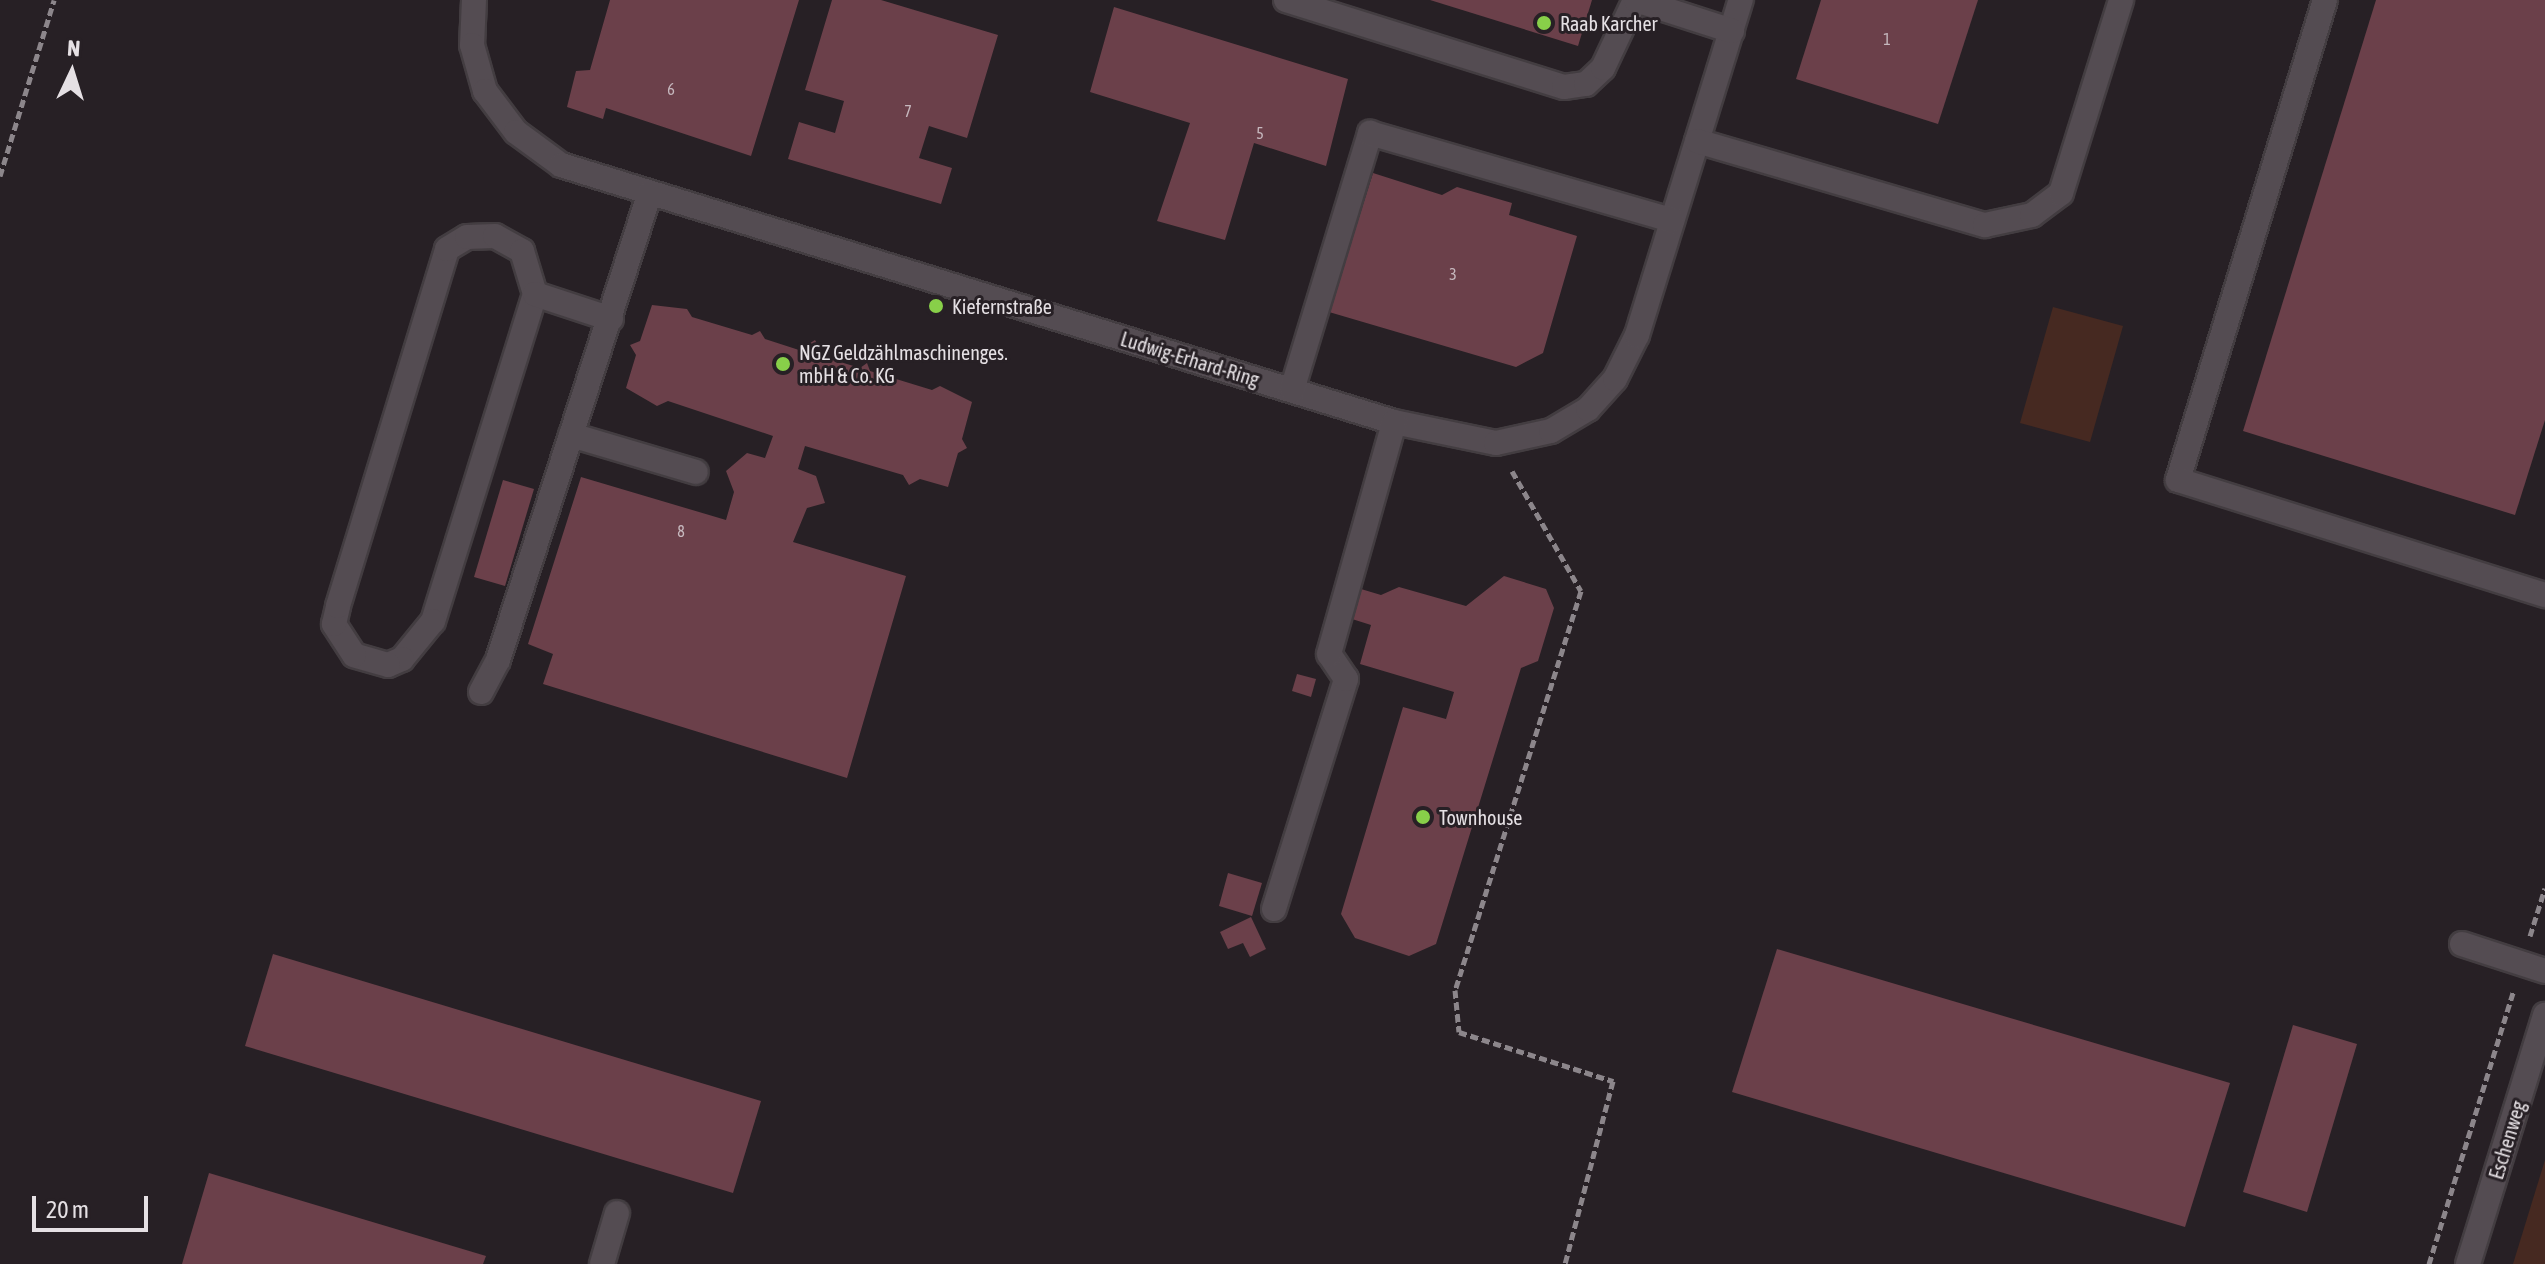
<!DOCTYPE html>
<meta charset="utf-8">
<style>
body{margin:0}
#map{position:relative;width:2545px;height:1264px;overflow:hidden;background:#272025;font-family:"Asap Condensed",sans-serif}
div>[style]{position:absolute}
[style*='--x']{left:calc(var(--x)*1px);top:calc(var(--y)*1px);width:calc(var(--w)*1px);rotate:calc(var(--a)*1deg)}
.green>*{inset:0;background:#462921}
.building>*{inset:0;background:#6b404a}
.path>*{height:5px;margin-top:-2.5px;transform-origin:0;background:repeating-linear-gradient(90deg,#8c868b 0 8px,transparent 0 12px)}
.roads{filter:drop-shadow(2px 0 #433d41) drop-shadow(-2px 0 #433d41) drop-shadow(0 2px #433d41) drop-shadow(0 -2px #433d41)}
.minor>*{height:24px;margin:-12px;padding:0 12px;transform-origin:12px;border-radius:12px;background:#544c52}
.dots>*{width:22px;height:22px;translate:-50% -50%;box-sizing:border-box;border:4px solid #272025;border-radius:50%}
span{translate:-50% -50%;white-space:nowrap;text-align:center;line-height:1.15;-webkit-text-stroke:6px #272025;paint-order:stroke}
.number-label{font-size:16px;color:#c6b8be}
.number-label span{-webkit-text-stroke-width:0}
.poi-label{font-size:20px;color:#e5e0e4}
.left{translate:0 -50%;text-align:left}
.street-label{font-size:20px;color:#e5e0e4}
.north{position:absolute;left:32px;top:32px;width:80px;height:80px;-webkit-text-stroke:6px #272025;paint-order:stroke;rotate:4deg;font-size:22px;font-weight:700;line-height:32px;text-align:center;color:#e5e0e4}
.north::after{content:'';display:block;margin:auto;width:28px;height:36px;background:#e5e0e4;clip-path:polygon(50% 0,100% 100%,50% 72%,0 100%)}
.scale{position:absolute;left:32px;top:1196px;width:116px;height:36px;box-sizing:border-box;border:4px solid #e5e0e4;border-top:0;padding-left:10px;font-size:24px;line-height:28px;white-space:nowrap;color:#e5e0e4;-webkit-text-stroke:6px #272025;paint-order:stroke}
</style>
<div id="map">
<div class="green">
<i style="clip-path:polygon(2053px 307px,2123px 326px,2090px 442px,2020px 423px)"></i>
<i style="clip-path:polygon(2545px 1160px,2545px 1264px,2513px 1264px)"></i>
</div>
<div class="building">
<i style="clip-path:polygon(610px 0,799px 0,751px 156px,606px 108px,603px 119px,567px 107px,576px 71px,590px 70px)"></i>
<i style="clip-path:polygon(832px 0,881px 0,998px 35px,967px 138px,929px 126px,919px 158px,952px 168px,941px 204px,788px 159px,799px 122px,835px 133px,844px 101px,805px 90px)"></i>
<i style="clip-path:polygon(1430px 0,1592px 0,1578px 46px)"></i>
<i style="clip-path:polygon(1821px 0,1978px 0,1938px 124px,1796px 79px)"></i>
<i style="clip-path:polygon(2376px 0,2545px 0,2545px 420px,2515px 515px,2243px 431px)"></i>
<i style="clip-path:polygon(1114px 7px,1348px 79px,1326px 166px,1254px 143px,1225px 240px,1157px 221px,1190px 123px,1090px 92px)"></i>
<i style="clip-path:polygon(1373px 173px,1442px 195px,1457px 187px,1512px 203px,1509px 215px,1577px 236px,1543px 353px,1516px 367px,1329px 312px)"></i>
<i style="clip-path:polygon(652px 305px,687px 309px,692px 317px,752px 335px,760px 331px,765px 339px,799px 350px,815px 340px,824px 357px,860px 368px,867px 363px,870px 371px,932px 390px,940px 386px,972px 402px,962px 439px,967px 448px,958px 453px,948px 487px,920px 479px,909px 485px,903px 475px,805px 446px,798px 469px,816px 476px,825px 503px,807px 508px,793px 542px,906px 576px,847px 778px,543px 684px,553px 654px,528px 644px,581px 477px,726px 520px,734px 492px,726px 471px,747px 453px,765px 458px,773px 436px,668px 401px,657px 406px,626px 388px,636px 355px,630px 345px,640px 341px)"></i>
<i style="clip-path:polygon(503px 480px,534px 489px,505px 586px,474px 577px)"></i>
<i style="clip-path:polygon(1504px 576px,1546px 589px,1554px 608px,1538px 661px,1521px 668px,1436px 944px,1409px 956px,1355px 938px,1341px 914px,1403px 707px,1446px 719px,1454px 692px,1360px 664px,1371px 625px,1352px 619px,1361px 589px,1381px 595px,1399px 587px,1466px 606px)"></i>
<i style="clip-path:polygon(1297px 674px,1316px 679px,1311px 697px,1292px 691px)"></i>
<i style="clip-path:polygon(1228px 873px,1262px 883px,1252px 916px,1219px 906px)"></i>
<i style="clip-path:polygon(1251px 917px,1266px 949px,1250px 957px,1243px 943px,1228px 949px,1220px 932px)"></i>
<i style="clip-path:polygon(1777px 949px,2230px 1083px,2185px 1227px,1732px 1092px)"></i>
<i style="clip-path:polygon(273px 954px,761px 1101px,733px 1193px,245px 1046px)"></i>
<i style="clip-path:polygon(2293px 1025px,2357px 1044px,2307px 1212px,2243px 1192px)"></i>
<i style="clip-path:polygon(209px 1173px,486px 1256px,483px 1264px,182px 1264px)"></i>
</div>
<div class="path">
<i style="--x:0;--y:176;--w:184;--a:-72.9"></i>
<i style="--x:1512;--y:471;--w:138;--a:60.1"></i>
<i style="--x:1581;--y:591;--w:418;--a:107.5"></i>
<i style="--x:1455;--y:990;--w:42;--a:84.6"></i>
<i style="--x:1459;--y:1032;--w:162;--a:17.7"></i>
<i style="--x:1613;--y:1081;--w:189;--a:104.7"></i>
<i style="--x:2530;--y:936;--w:50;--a:-72.6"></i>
<i style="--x:2429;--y:1264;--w:285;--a:-72.8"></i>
</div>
<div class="roads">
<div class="minor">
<i style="--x:474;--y:0;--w:45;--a:92.5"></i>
<i style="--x:472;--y:45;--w:48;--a:74.2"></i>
<i style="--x:485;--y:91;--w:51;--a:52.9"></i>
<i style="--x:516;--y:132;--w:56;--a:36.3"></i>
<i style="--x:561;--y:165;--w:872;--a:17.15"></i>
<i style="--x:1394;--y:422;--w:104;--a:11.6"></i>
<i style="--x:1496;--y:443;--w:56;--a:-12.3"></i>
<i style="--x:1551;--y:431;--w:43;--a:-30.7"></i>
<i style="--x:1588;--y:409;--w:40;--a:-48"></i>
<i style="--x:1615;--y:379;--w:49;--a:-63.4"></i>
<i style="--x:1637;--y:335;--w:351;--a:-72.8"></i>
<i style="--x:1286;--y:0;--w:291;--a:17.4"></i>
<i style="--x:1564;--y:87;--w:22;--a:-8"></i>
<i style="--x:1586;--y:84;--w:23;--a:-43"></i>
<i style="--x:1603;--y:68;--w:75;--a:-64.8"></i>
<i style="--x:1636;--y:0;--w:101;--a:17.9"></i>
<i style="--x:2325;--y:0;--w:502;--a:107.03"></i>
<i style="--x:2178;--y:480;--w:385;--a:17.4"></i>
<i style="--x:1697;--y:141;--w:300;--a:16.3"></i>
<i style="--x:1985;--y:225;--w:48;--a:-12"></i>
<i style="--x:2032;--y:215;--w:36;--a:-37"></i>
<i style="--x:2061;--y:193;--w:202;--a:-72.7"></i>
<i style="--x:535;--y:294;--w:343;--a:107.3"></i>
<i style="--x:433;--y:621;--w:49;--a:129.2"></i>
<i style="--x:402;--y:659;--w:15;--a:157"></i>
<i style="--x:388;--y:665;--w:35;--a:-164"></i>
<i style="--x:354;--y:655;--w:37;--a:-123"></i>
<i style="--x:334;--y:624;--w:18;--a:-77"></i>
<i style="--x:338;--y:606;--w:373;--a:-73"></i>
<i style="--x:447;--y:249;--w:23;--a:-31"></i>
<i style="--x:467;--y:237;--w:28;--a:-2"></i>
<i style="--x:495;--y:236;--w:31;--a:29"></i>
<i style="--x:522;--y:251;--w:45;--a:73.2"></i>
<i style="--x:535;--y:294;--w:80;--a:18.2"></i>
<i style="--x:1292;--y:390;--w:269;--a:-73.1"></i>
<i style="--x:1370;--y:133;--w:314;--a:16.1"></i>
<i style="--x:571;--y:435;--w:130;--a:16.5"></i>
<i style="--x:481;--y:692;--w:36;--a:-62"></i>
<i style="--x:498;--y:660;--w:491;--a:-72"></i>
<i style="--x:1274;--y:909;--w:241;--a:-72.6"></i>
<i style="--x:1346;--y:679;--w:30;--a:-124"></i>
<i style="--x:1329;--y:654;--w:241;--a:-74.3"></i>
<i style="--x:2462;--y:944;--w:87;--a:18"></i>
<i style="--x:602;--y:1264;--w:53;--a:-73.6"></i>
<i style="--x:2468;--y:1264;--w:261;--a:-72.8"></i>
</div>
</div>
<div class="dots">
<i style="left:1544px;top:23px;background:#88cf49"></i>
<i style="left:936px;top:306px;background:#88cf49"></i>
<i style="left:783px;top:364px;background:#88cf49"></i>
<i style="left:1423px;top:817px;background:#88cf49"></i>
</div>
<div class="number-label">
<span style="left:1887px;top:39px">1</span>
<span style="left:671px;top:89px">6</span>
<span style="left:908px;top:111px">7</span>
<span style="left:1260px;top:133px">5</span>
<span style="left:1453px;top:274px">3</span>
<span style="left:681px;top:531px">8</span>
</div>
<div class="poi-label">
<span class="left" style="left:1560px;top:23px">Raab Karcher</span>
<span class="left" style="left:952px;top:306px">Kiefernstraße</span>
<span class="left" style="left:799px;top:364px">NGZ Geldzählmaschinenges.<br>mbH &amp; Co. KG</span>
<span class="left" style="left:1439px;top:817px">Townhouse</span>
</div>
<div class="street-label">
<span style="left:1190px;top:359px;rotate:17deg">Ludwig-Erhard-Ring</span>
<span style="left:2507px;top:1140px;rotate:-73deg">Eschenweg</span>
</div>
<div class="north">N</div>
<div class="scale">20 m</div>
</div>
